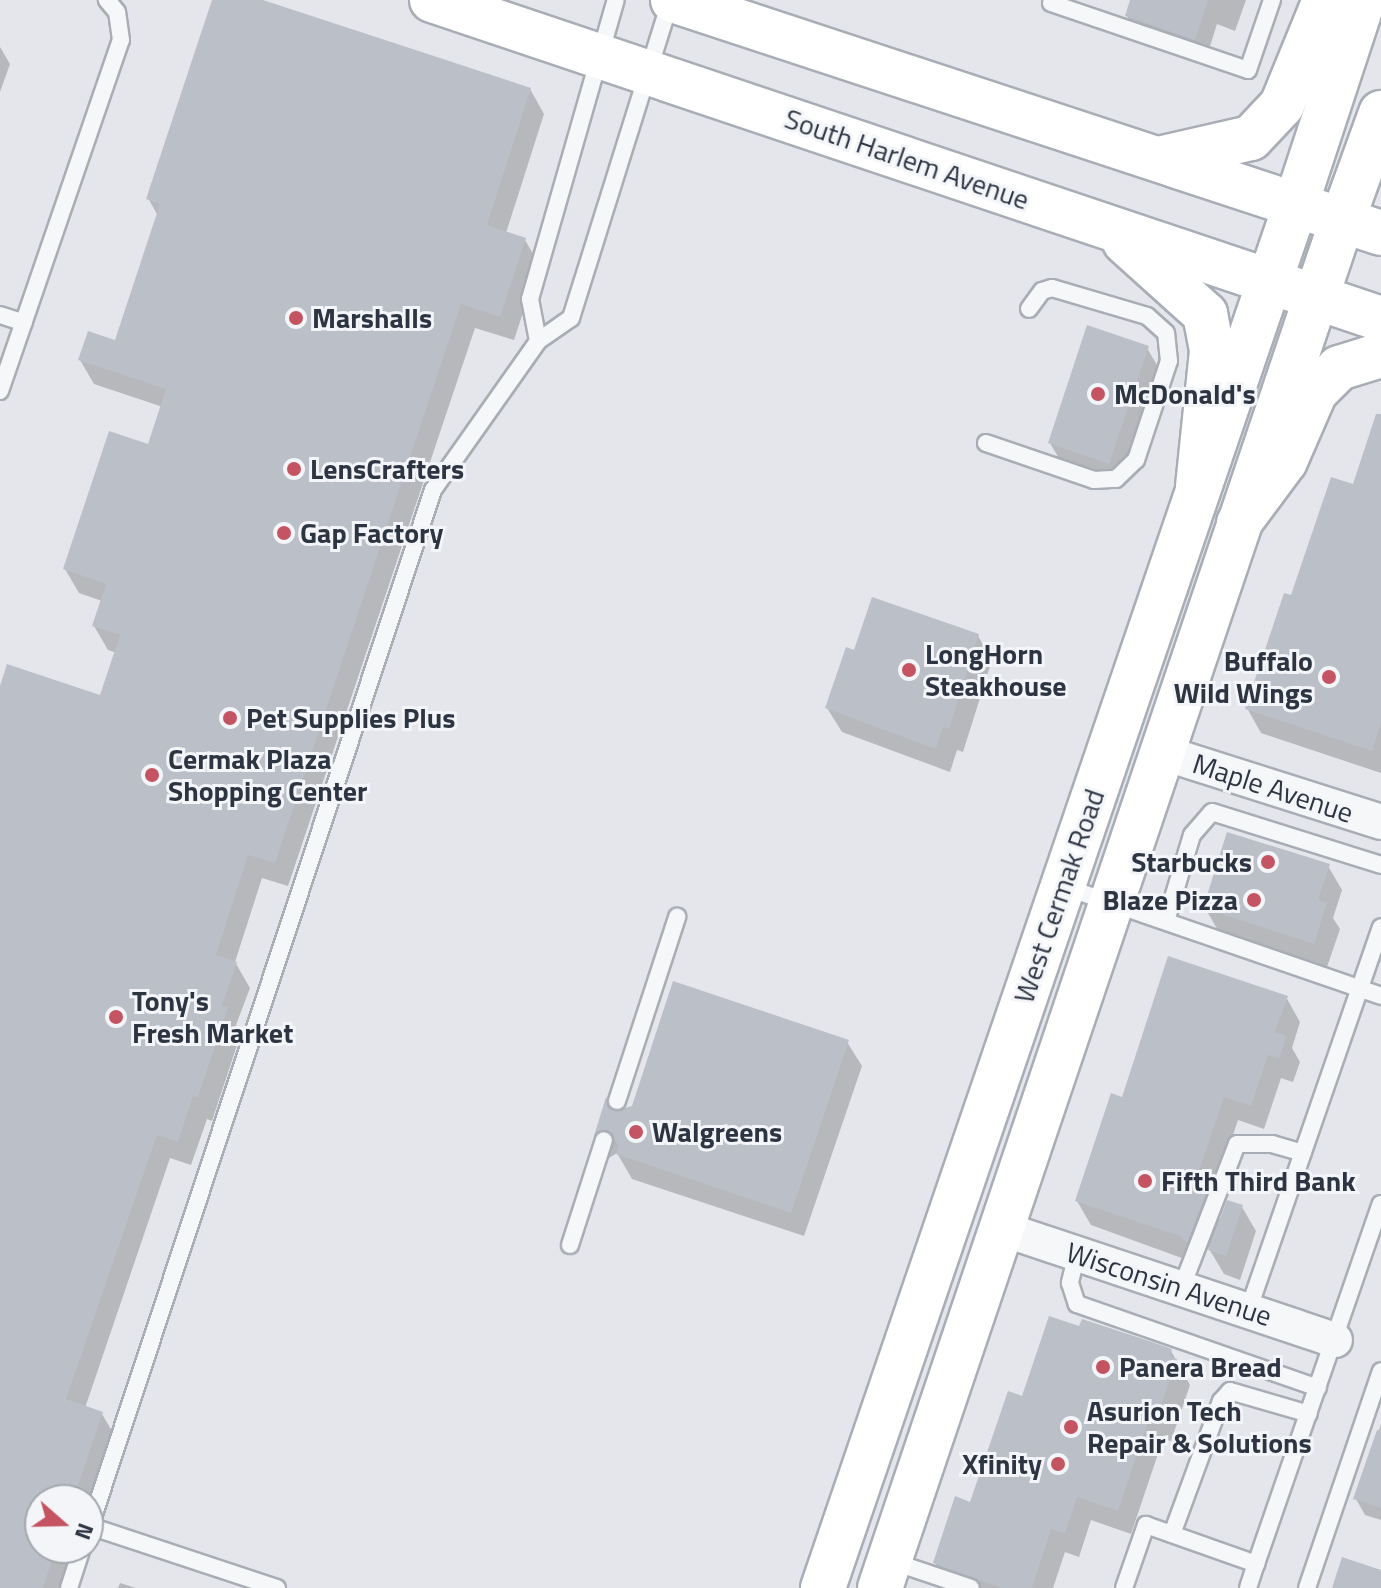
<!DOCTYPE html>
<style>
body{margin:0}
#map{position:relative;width:1381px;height:1588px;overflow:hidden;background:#e4e6eb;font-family:"Titillium Web",sans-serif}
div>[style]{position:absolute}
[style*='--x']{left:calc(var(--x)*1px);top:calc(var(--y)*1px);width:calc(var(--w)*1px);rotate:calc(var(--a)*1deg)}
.shadow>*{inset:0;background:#0003}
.building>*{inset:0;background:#bbbfc7}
.roads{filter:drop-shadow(2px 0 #a9adb5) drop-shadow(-2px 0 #a9adb5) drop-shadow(0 2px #a9adb5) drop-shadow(0 -2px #a9adb5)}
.lane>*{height:16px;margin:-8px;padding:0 8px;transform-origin:8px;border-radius:8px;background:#f6f7f9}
.street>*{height:34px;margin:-17px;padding:0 17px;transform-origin:17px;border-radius:17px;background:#f6f7f9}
.secondary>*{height:44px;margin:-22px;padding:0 22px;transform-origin:22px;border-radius:22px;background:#fff}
.primary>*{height:44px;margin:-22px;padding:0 22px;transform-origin:22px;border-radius:22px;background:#fff}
.dots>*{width:22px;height:22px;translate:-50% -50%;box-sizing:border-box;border:4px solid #f3f5f8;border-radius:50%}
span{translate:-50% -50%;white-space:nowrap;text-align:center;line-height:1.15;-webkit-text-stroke:6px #f3f5f8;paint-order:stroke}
.street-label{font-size:28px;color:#2d3442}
.poi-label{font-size:28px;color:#2d3442;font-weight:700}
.left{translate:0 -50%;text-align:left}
.right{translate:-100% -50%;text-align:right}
.north{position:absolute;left:24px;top:1484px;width:80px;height:80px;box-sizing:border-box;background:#f3f5f8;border:2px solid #a4a8af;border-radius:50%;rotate:110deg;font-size:22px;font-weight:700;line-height:32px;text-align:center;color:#2d3442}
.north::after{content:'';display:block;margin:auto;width:28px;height:36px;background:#c55462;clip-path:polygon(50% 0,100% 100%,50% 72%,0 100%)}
</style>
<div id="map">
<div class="shadow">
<i style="clip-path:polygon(214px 0,257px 0,530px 89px,544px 114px,506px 233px,525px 240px,539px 264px,514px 340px,475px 328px,288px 886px,262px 878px,235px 962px,250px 988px,236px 1025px,241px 1033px,212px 1121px,207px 1119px,191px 1165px,170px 1158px,85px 1408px,102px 1414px,116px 1438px,88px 1519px,88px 1500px,40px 1500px,40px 1548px,78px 1548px,64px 1588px,0 1588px,0 692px,101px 698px,117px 653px,108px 650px,94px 626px,102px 601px,79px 593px,65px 569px,149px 446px,163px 407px,94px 384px,80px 360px,116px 343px,158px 216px,148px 198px)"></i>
<i style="clip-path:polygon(1132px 0,1246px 0,1235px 31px,1217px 24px,1206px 59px,1138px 36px,1127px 16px)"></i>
<i style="clip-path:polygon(0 47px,10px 64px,0 92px)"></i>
<i style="clip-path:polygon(1147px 348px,1161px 372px,1123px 487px,1064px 467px,1050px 443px)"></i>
<i style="clip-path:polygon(1381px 443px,1381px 773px,1261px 733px,1247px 708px,1292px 598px)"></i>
<i style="clip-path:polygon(978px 636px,992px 660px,963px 752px,957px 750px,950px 772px,842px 732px,827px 708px,856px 652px)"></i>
<i style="clip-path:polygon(1328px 866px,1342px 890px,1333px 918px,1340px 929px,1327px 967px,1219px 932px,1205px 908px)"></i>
<i style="clip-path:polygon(1286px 997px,1300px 1022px,1292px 1048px,1300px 1062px,1293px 1082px,1281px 1078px,1264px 1129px,1238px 1120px,1210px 1203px,1221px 1222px,1242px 1207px,1256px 1231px,1240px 1280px,1224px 1274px,1208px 1247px,1201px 1265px,1091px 1225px,1077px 1201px,1123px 1099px)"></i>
<i style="clip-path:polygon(847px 1042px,862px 1066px,804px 1236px,632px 1179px,617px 1153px,609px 1158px,596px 1135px,607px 1102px,613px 1113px)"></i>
<i style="clip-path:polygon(1171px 1351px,1190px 1385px,1171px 1441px,1163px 1439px,1131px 1534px,1091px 1520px,1079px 1557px,1065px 1552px,1053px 1588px,949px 1588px,935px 1563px,972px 1504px,1023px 1398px)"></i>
<i style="clip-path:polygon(1381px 1424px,1381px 1520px,1365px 1515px,1356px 1499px)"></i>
<i style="clip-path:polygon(120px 1583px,136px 1588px,118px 1588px)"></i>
</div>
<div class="building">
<i style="clip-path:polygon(212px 0,263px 0,531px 88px,487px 225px,526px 238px,500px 317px,461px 304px,275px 863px,248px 855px,216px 955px,237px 962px,222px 1006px,228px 1007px,198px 1097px,193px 1096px,178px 1142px,157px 1135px,66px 1399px,103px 1412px,73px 1500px,40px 1500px,40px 1548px,56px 1548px,43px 1588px,0 1588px,0 686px,7px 664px,100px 695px,120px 635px,92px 626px,106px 584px,63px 569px,109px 431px,148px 444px,166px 389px,78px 360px,88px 331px,115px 340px,160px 204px,146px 199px)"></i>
<i style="clip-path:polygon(1130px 0,1208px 0,1195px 40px,1125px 16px)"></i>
<i style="clip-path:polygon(1087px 325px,1149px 346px,1109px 464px,1048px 443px)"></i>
<i style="clip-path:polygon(1376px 414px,1381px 414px,1381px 723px,1372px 751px,1245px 709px,1284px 593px,1291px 595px,1331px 477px,1353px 484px)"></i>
<i style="clip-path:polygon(872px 597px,979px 634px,949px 729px,943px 727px,936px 749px,825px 708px,846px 647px,854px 650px)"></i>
<i style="clip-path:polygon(1227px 832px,1330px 864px,1318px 900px,1327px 903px,1314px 944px,1203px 908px)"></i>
<i style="clip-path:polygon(1168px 956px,1288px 996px,1275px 1032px,1287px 1036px,1279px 1058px,1268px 1055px,1251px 1106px,1224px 1097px,1193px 1189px,1206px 1193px,1187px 1243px,1180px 1236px,1075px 1201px,1111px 1093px,1122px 1097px)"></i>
<i style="clip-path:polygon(673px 981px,849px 1040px,791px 1213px,616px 1154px,619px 1146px,608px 1130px,594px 1136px,606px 1097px,613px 1111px,632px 1106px)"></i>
<i style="clip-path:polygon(1227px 1200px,1243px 1205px,1226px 1256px,1208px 1250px)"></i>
<i style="clip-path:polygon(1049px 1316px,1079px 1326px,1082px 1319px,1146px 1340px,1172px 1349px,1170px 1357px,1177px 1359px,1157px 1418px,1150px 1416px,1118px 1511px,1077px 1497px,1065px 1534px,1051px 1529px,1032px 1588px,1001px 1588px,933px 1563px,955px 1496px,970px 1502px,1008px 1391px,1022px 1396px)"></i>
<i style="clip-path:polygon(1377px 1430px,1381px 1431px,1381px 1508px,1353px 1499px)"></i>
<i style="clip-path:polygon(1342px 1557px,1381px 1570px,1381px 1588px,1332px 1588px)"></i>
</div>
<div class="roads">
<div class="lane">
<i style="--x:1051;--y:3;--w:208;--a:18.8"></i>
<i style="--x:1248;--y:70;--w:74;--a:-71.1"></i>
<i style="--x:0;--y:315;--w:25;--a:18"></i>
<i style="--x:538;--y:341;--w:43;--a:-100.8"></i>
<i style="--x:530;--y:299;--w:311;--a:-74"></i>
<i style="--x:0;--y:391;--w:371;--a:-71"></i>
<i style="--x:121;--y:40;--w:28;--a:-98"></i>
<i style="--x:117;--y:12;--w:16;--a:-130"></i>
<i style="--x:986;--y:443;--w:114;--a:18.9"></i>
<i style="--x:1094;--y:480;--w:22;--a:-3"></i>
<i style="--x:1116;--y:479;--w:28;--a:-44"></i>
<i style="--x:1136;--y:460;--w:104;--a:-71.6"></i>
<i style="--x:1169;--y:361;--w:28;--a:-96"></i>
<i style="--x:1166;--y:333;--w:25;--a:-138"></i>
<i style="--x:1147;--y:316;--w:99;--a:-163.6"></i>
<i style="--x:1052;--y:288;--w:10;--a:163"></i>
<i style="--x:1042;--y:291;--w:22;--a:126"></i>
<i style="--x:1065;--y:887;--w:334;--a:19"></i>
<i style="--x:1166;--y:921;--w:90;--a:-73.2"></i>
<i style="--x:1192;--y:835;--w:30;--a:-49"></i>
<i style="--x:1212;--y:812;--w:177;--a:17.4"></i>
<i style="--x:617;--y:1101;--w:194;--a:-71.9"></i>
<i style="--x:570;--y:1245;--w:110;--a:-72.1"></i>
<i style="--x:1077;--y:1254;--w:30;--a:104"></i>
<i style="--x:1070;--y:1283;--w:22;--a:72"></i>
<i style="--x:1077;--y:1304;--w:255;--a:19.2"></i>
<i style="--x:1181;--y:1289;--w:155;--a:-68.9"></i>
<i style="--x:1237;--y:1144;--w:35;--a:0"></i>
<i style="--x:1272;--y:1144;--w:32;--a:16"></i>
<i style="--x:1248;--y:1311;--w:406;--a:-70.9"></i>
<i style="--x:1172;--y:1534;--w:142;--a:-69.8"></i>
<i style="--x:1221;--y:1401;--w:13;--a:-48"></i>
<i style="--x:1230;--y:1391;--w:82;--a:16.2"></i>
<i style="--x:891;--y:1561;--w:84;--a:18.6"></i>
<i style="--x:69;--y:1588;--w:42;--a:-72"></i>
<i style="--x:277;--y:1588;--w:197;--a:-161.7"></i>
<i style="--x:90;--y:1526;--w:1091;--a:-71.68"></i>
<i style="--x:433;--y:490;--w:182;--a:-54.8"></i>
<i style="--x:538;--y:341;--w:40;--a:-34.9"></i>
<i style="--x:571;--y:318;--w:331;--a:-72.6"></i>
<i style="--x:1124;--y:1588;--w:67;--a:-70.8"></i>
<i style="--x:1146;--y:1525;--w:117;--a:19.5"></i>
<i style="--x:1256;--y:1564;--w:381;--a:-70.9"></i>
<i style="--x:1248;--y:1588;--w:25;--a:-72"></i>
<i style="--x:1307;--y:1588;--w:229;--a:-71.2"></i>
</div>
<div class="street">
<i style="--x:1164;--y:753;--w:228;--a:17.6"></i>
<i style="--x:1003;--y:1229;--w:350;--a:18.5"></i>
</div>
<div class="secondary">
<i style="--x:823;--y:1588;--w:1463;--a:-71.13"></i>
<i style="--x:880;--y:1588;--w:1443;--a:-71.33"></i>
</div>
<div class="primary">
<i style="--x:432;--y:0;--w:1001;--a:18.58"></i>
<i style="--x:673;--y:0;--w:745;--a:18.22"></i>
<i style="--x:1159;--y:159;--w:94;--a:-12.9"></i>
<i style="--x:1251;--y:138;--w:45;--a:-46.8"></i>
<i style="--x:1282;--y:105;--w:113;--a:-67.7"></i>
<i style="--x:1296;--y:204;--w:215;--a:-71.8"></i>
<i style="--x:1342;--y:221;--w:115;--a:-70.1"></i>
<i style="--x:1125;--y:242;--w:108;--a:42"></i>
<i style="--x:1205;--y:314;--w:38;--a:79"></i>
<i style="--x:1212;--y:351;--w:137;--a:95.9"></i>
<i style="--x:1239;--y:523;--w:77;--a:-53.4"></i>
<i style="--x:1285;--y:461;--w:75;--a:-66.5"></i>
<i style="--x:1315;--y:392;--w:34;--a:-45"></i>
<i style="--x:1339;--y:368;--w:44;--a:-17.2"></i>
</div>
</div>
<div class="dots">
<i style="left:296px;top:318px;background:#c55462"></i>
<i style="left:1098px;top:394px;background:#c55462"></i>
<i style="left:294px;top:469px;background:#c55462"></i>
<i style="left:284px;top:533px;background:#c55462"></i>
<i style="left:909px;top:670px;background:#c55462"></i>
<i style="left:1329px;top:677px;background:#c55462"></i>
<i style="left:230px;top:718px;background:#c55462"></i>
<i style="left:152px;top:775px;background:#c55462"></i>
<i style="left:1268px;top:862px;background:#c55462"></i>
<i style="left:1254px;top:900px;background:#c55462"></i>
<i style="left:116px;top:1017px;background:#c55462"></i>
<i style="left:636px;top:1132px;background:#c55462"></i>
<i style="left:1145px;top:1181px;background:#c55462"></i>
<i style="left:1103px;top:1367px;background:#c55462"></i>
<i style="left:1071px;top:1427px;background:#c55462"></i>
<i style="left:1058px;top:1464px;background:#c55462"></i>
</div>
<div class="street-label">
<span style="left:907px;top:159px;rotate:19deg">South Harlem Avenue</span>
<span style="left:1273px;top:788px;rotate:18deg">Maple Avenue</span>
<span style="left:1059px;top:896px;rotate:-71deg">West Cermak Road</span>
<span style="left:1169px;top:1284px;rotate:18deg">Wisconsin Avenue</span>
</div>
<div class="poi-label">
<span class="left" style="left:312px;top:318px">Marshalls</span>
<span class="left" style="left:1114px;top:394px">McDonald's</span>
<span class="left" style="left:310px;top:469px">LensCrafters</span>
<span class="left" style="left:300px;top:533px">Gap Factory</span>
<span class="left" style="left:925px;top:670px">LongHorn<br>Steakhouse</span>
<span class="right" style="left:1313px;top:677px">Buffalo<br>Wild Wings</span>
<span class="left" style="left:246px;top:718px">Pet Supplies Plus</span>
<span class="left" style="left:168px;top:775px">Cermak Plaza<br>Shopping Center</span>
<span class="right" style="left:1252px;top:862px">Starbucks</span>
<span class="right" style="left:1238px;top:900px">Blaze Pizza</span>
<span class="left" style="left:132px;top:1017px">Tony's<br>Fresh Market</span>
<span class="left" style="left:652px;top:1132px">Walgreens</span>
<span class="left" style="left:1161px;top:1181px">Fifth Third Bank</span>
<span class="left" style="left:1119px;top:1367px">Panera Bread</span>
<span class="left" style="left:1087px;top:1427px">Asurion Tech<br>Repair &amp; Solutions</span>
<span class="right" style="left:1042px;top:1464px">Xfinity</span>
</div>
<div class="north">N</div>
</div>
